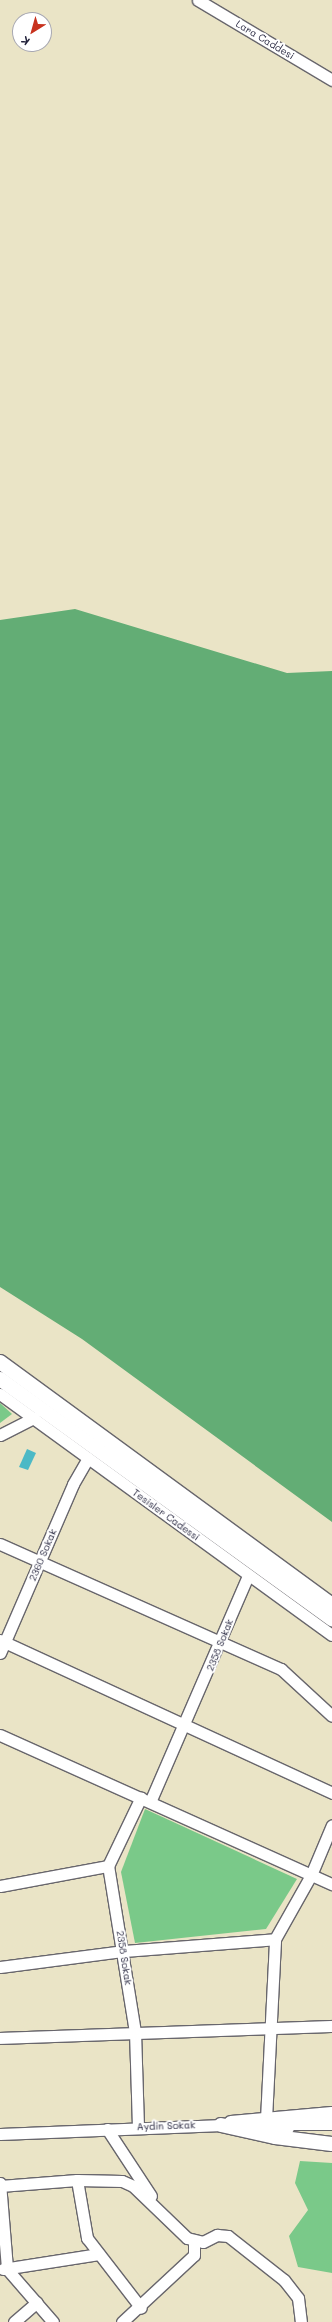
<!DOCTYPE html>
<style>
body{margin:0}
#map{position:relative;width:332px;height:2322px;overflow:hidden;background:#eae4c6;font-family:Mali,sans-serif}
div>[style]{position:absolute}
[style*='--x']{left:calc(var(--x)*1px);top:calc(var(--y)*1px);width:calc(var(--w)*1px);rotate:calc(var(--a)*1deg)}
.green>*{inset:0;background:#7ac989}
.forest>*{inset:0;background:#63ad75}
.water>*{inset:0;background:#4cb9c6}
.roads{filter:drop-shadow(1px 0 #68666c) drop-shadow(-1px 0 #68666c) drop-shadow(0 1px #68666c) drop-shadow(0 -1px #68666c)}
.minor>*{height:11px;margin:-5.5px;padding:0 5.5px;transform-origin:5.5px;border-radius:5.5px;background:#fff}
.major>*{height:14px;margin:-7px;padding:0 7px;transform-origin:7px;border-radius:7px;background:#fff}
span{translate:-50% -50%;white-space:nowrap;text-align:center;line-height:1.15;-webkit-text-stroke:4px #fff;paint-order:stroke}
.street-label{font-size:10px;color:#22223b}
.north{position:absolute;left:12px;top:12px;width:40px;height:40px;box-sizing:border-box;background:#fff;border:1px solid #a7a7b1;border-radius:50%;rotate:217deg;font-size:11px;font-weight:700;line-height:16px;text-align:center;color:#22223b}
.north::after{content:'';display:block;margin:auto;width:14px;height:18px;background:#c8321e;clip-path:polygon(50% 0,100% 100%,50% 72%,0 100%)}
</style>
<div id="map">
<div class="green">
<i style="clip-path:polygon(0 1403px,12px 1414px,0 1423px)"></i>
<i style="clip-path:polygon(145px 1809px,297px 1879px,266px 1929px,135px 1943px,121px 1872px)"></i>
<i style="clip-path:polygon(300px 2161px,332px 2163px,332px 2273px,298px 2267px,289px 2236px,308px 2210px,295px 2183px)"></i>
</div>
<div class="forest">
<i style="clip-path:polygon(75px 609px,287px 673px,332px 671px,332px 1522px,82px 1339px,0 1287px,0 620px)"></i>
</div>
<div class="water">
<i style="clip-path:polygon(27px 1449px,36px 1453px,28px 1470px,19px 1467px)"></i>
</div>
<div class="roads">
<div class="minor">
<i style="--x:198;--y:0;--w:156;--a:30.8"></i>
<i style="--x:0;--y:1394;--w:410;--a:36"></i>
<i style="--x:0;--y:1435;--w:38;--a:-27"></i>
<i style="--x:0;--y:1544;--w:308;--a:24"></i>
<i style="--x:281;--y:1669;--w:69;--a:42.7"></i>
<i style="--x:0;--y:1640;--w:366;--a:24.7"></i>
<i style="--x:0;--y:1653;--w:184;--a:-66.6"></i>
<i style="--x:73;--y:1484;--w:30;--a:-60"></i>
<i style="--x:0;--y:1735;--w:364;--a:24.2"></i>
<i style="--x:150;--y:1802;--w:247;--a:-66.6"></i>
<i style="--x:0;--y:1886;--w:110;--a:-10.5"></i>
<i style="--x:0;--y:1967;--w:125;--a:-7.4"></i>
<i style="--x:124;--y:1951;--w:151;--a:-4.5"></i>
<i style="--x:0;--y:2038;--w:332;--a:-2.1"></i>
<i style="--x:266;--y:2119;--w:180;--a:-87.1"></i>
<i style="--x:275;--y:1939;--w:73;--a:-60.6"></i>
<i style="--x:311;--y:1875;--w:54;--a:-67.2"></i>
<i style="--x:281;--y:2124;--w:51;--a:0"></i>
<i style="--x:253;--y:2126;--w:35;--a:3"></i>
<i style="--x:138;--y:2127;--w:95;--a:-91.8"></i>
<i style="--x:135;--y:2032;--w:168;--a:-99.2"></i>
<i style="--x:108;--y:1866;--w:76;--a:-64.4"></i>
<i style="--x:107;--y:2129;--w:80;--a:56.7"></i>
<i style="--x:0;--y:2134;--w:229;--a:-2.3"></i>
<i style="--x:77;--y:2180;--w:59;--a:80.2"></i>
<i style="--x:87;--y:2238;--w:88;--a:52.4"></i>
<i style="--x:0;--y:2183;--w:86;--a:85.3"></i>
<i style="--x:7;--y:2269;--w:70;--a:49"></i>
<i style="--x:0;--y:2186;--w:77;--a:-4.5"></i>
<i style="--x:77;--y:2180;--w:45;--a:1.3"></i>
<i style="--x:122;--y:2181;--w:12;--a:24"></i>
<i style="--x:133;--y:2186;--w:75;--a:43.9"></i>
<i style="--x:187;--y:2238;--w:16;--a:14"></i>
<i style="--x:203;--y:2242;--w:16;--a:-27"></i>
<i style="--x:217;--y:2235;--w:11;--a:5"></i>
<i style="--x:228;--y:2236;--w:71;--a:38.2"></i>
<i style="--x:284;--y:2280;--w:23;--a:52"></i>
<i style="--x:298;--y:2298;--w:24;--a:83"></i>
<i style="--x:3;--y:2269;--w:97;--a:-8.9"></i>
<i style="--x:14;--y:2322;--w:30;--a:-41"></i>
<i style="--x:122;--y:2322;--w:98;--a:-42.9"></i>
<i style="--x:194;--y:2255;--w:13;--a:-90"></i>
</div>
<div class="major">
<i style="--x:0;--y:1362;--w:411;--a:36.2"></i>
<i style="--x:0;--y:1379;--w:410;--a:35.9"></i>
<i style="--x:231;--y:2123;--w:101;--a:-5.1"></i>
<i style="--x:221;--y:2125;--w:55;--a:12.5"></i>
<i style="--x:275;--y:2137;--w:57;--a:7"></i>
</div>
</div>
<div class="street-label">
<span style="left:265px;top:40px;rotate:31deg">Lara Caddesi</span>
<span style="left:166px;top:1515px;rotate:36deg">Tesisler Cadessi</span>
<span style="left:43px;top:1555px;rotate:-67deg">2360 Sokak</span>
<span style="left:220px;top:1645px;rotate:-68deg">2358 Sokak</span>
<span style="left:124px;top:1958px;rotate:81deg">2358 Sokak</span>
<span style="left:166px;top:2126px;rotate:-2deg">Aydin Sokak</span>
</div>
<div class="north">K</div>
</div>
